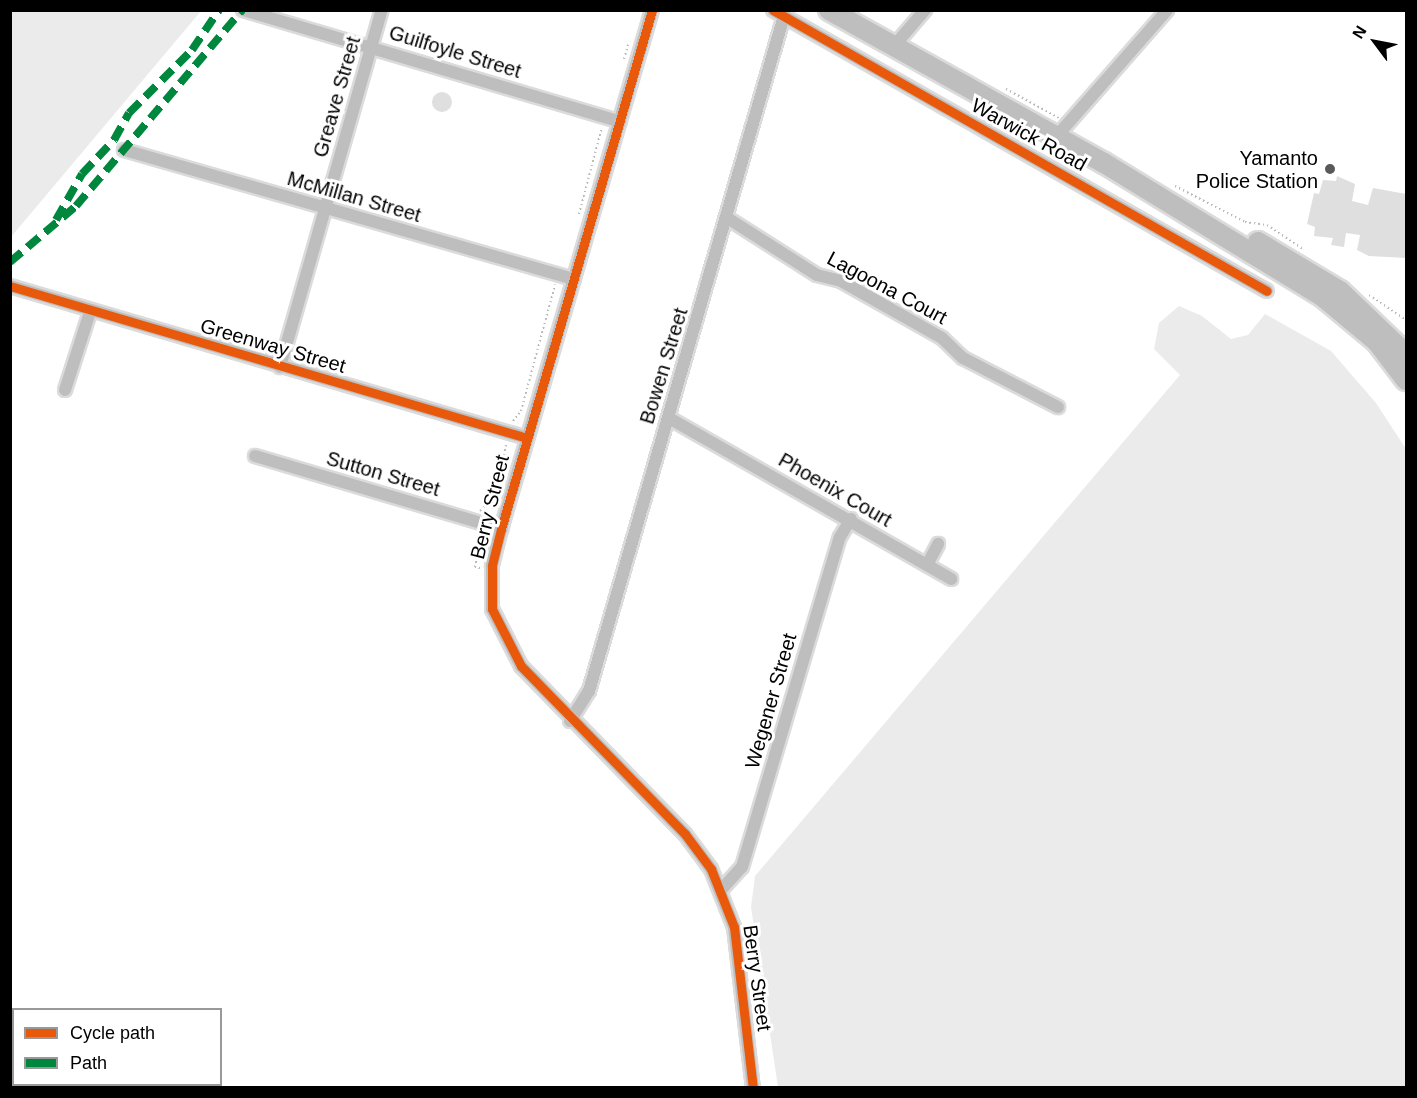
<!DOCTYPE html>
<style>
body{margin:0}
#map{position:relative;width:1417px;height:1098px;overflow:hidden;background:#fff;font-family:Arial,sans-serif}
div>[style]{position:absolute}
[style*='--x']{left:calc(var(--x)*1px);top:calc(var(--y)*1px);width:calc(var(--w)*1px);rotate:calc(var(--a)*1deg)}
.green>*{inset:0;background:#ebebeb}
.building>*{inset:0;background:#dfdfdf}
.round{border-radius:50%}
.path>*{height:2px;margin-top:-1px;transform-origin:0;background:repeating-linear-gradient(90deg,#b9b9b9 0 1.5px,transparent 0 4.5px)}
.roads{filter:drop-shadow(2px 0 #dbdbdb) drop-shadow(-2px 0 #dbdbdb) drop-shadow(0 2px #dbdbdb) drop-shadow(0 -2px #dbdbdb)}
.street>*{height:12px;margin:-6px;padding:0 6px;transform-origin:6px;border-radius:6px;background:#bebebe}
.primary>*{height:20px;margin:-10px;padding:0 10px;transform-origin:10px;border-radius:10px;background:#bebebe}
.quiet>*{height:8px;margin-top:-4px;transform-origin:0;background:repeating-linear-gradient(90deg,#00873e 0 15px,transparent 0 23px)}
.cycleway>*{height:9px;margin:-4.5px;padding:0 4.5px;transform-origin:4.5px;border-radius:4.5px;background:#e8590c}
.dots>*{width:16px;height:16px;translate:-50% -50%;box-sizing:border-box;border:3px solid #fff;border-radius:50%}
span{translate:-50% -50%;white-space:nowrap;text-align:center;line-height:1.15;-webkit-text-stroke:6px #fff;paint-order:stroke}
.street-label{font-size:20px;color:#000}
.poi-label{font-size:20px;color:#000}
.right{translate:-100% -50%;text-align:right}
.frame{position:absolute;inset:0;border:12px solid #000;pointer-events:none}
.legend{position:absolute;left:12px;top:1008px;width:210px;height:78px;box-sizing:border-box;background:#fff;border:2px solid #999;margin:0;padding:8px 10px;list-style:none;font-size:18px;color:#000}
.legend li{display:flex;align-items:center;gap:12px;height:30px}
.legend b{width:30px;border:2px solid #999}
.north{position:absolute;left:1345px;top:12px;width:60px;height:60px;-webkit-text-stroke:4px #fff;paint-order:stroke;rotate:302deg;font-size:16px;font-weight:700;line-height:24px;text-align:center;color:#000}
.north::after{content:'';display:block;margin:auto;width:21px;height:27px;background:#000;clip-path:polygon(50% 0,100% 100%,50% 72%,0 100%)}
</style>
<div id="map">
<div class="green">
<i style="clip-path:polygon(11px 10px,201px 11px,11px 237px,10px 11px)"></i>
<i style="clip-path:polygon(1179px 306px,1202px 316px,1231px 339px,1248px 335px,1265px 314px,1331px 351px,1376px 403px,1406px 449px,1406px 1087px,778px 1087px,751px 907px,755px 876px,1180px 375px,1154px 349px,1159px 323px)"></i>
</div>
<div class="building">
<i class="round" style="left:432px;top:92px;width:20px;height:20px"></i>
<i style="clip-path:polygon(1337px 176px,1355px 184px,1352px 201px,1368px 205px,1373px 188px,1406px 194px,1406px 258px,1369px 256px,1357px 250px,1360px 235px,1346px 233px,1344px 247px,1331px 245px,1333px 238px,1314px 236px,1315px 227px,1307px 224px,1314px 193px,1319px 194px,1323px 180px,1336px 181px)"></i>
</div>
<div class="path">
<i style="--x:624;--y:59;--w:15;--a:-74"></i>
<i style="--x:1006;--y:89;--w:60;--a:28.7"></i>
<i style="--x:1175;--y:186;--w:79;--a:27.2"></i>
<i style="--x:1245;--y:222;--w:22;--a:8"></i>
<i style="--x:1267;--y:225;--w:43;--a:33.7"></i>
<i style="--x:579;--y:214;--w:90;--a:-75.2"></i>
<i style="--x:1369;--y:295;--w:45;--a:34"></i>
<i style="--x:513;--y:421;--w:13;--a:-51"></i>
<i style="--x:521;--y:411;--w:131;--a:-74.9"></i>
<i style="--x:480;--y:511;--w:23;--a:-45"></i>
<i style="--x:496;--y:495;--w:51;--a:-78.7"></i>
<i style="--x:480;--y:568;--w:5;--a:-169"></i>
<i style="--x:475;--y:567;--w:32;--a:-79"></i>
</div>
<div class="roads">
<div class="street">
<i style="--x:243;--y:10;--w:393;--a:16.5"></i>
<i style="--x:652;--y:10;--w:541;--a:106.22"></i>
<i style="--x:501;--y:529;--w:38;--a:104"></i>
<i style="--x:492;--y:566;--w:43;--a:90"></i>
<i style="--x:492;--y:609;--w:64;--a:63"></i>
<i style="--x:521;--y:666;--w:235;--a:45.7"></i>
<i style="--x:685;--y:834;--w:44;--a:53.4"></i>
<i style="--x:711;--y:869;--w:62;--a:68.4"></i>
<i style="--x:734;--y:927;--w:162;--a:83.3"></i>
<i style="--x:773;--y:10;--w:568;--a:29.63"></i>
<i style="--x:894;--y:46;--w:48;--a:-49.3"></i>
<i style="--x:1056;--y:137;--w:169;--a:-48.8"></i>
<i style="--x:124;--y:150;--w:468;--a:16"></i>
<i style="--x:729;--y:219;--w:104;--a:32.5"></i>
<i style="--x:817;--y:275;--w:25;--a:14"></i>
<i style="--x:841;--y:281;--w:116;--a:29.4"></i>
<i style="--x:942;--y:338;--w:29;--a:44"></i>
<i style="--x:963;--y:358;--w:107;--a:27.3"></i>
<i style="--x:10;--y:286;--w:539;--a:16.38"></i>
<i style="--x:280;--y:367;--w:371;--a:-74.1"></i>
<i style="--x:65;--y:390;--w:82;--a:-72.2"></i>
<i style="--x:669;--y:418;--w:325;--a:29.7"></i>
<i style="--x:255;--y:456;--w:257;--a:16.5"></i>
<i style="--x:927;--y:565;--w:24;--a:-62"></i>
<i style="--x:570;--y:721;--w:36;--a:-58"></i>
<i style="--x:589;--y:691;--w:703;--a:-73.89"></i>
<i style="--x:721;--y:890;--w:31;--a:-48"></i>
<i style="--x:742;--y:867;--w:344;--a:-73.5"></i>
<i style="--x:840;--y:537;--w:21;--a:-59"></i>
</div>
<div class="primary">
<i style="--x:829;--y:10;--w:315;--a:29.1"></i>
<i style="--x:1104;--y:163;--w:255;--a:31.4"></i>
<i style="--x:1322;--y:296;--w:72;--a:39.9"></i>
<i style="--x:1377;--y:342;--w:48;--a:52.7"></i>
<i style="--x:1258;--y:242;--w:96;--a:30.9"></i>
<i style="--x:1340;--y:291;--w:91;--a:43.7"></i>
</div>
</div>
<div class="quiet">
<i style="--x:56;--y:220;--w:53;--a:-60.5"></i>
<i style="--x:82;--y:174;--w:47;--a:-46.7"></i>
<i style="--x:114;--y:140;--w:31;--a:-61"></i>
<i style="--x:129;--y:113;--w:89;--a:-45"></i>
<i style="--x:192;--y:50;--w:48;--a:-56"></i>
<i style="--x:10;--y:262;--w:87;--a:-40.3"></i>
<i style="--x:76;--y:206;--w:257;--a:-49.7"></i>
</div>
<div class="cycleway">
<i style="--x:652;--y:10;--w:541;--a:106.22"></i>
<i style="--x:501;--y:529;--w:38;--a:104"></i>
<i style="--x:492;--y:566;--w:43;--a:90"></i>
<i style="--x:492;--y:609;--w:64;--a:63"></i>
<i style="--x:521;--y:666;--w:235;--a:45.7"></i>
<i style="--x:685;--y:834;--w:44;--a:53.4"></i>
<i style="--x:711;--y:869;--w:62;--a:68.4"></i>
<i style="--x:734;--y:927;--w:162;--a:83.3"></i>
<i style="--x:773;--y:10;--w:568;--a:29.63"></i>
<i style="--x:10;--y:286;--w:539;--a:16.38"></i>
</div>
<div class="dots">
<i style="left:1330px;top:169px;background:#595959"></i>
</div>
<div class="street-label">
<span style="left:455px;top:52px;rotate:17deg">Guilfoyle Street</span>
<span style="left:337px;top:97px;rotate:-74deg">Greave Street</span>
<span style="left:1029px;top:135px;rotate:29deg">Warwick Road</span>
<span style="left:354px;top:197px;rotate:16deg">McMillan Street</span>
<span style="left:887px;top:288px;rotate:28deg">Lagoona Court</span>
<span style="left:273px;top:346px;rotate:16deg">Greenway Street</span>
<span style="left:664px;top:366px;rotate:-73deg">Bowen Street</span>
<span style="left:383px;top:474px;rotate:16deg">Sutton Street</span>
<span style="left:835px;top:490px;rotate:30deg">Phoenix Court</span>
<span style="left:490px;top:507px;rotate:-76deg">Berry Street</span>
<span style="left:771px;top:701px;rotate:-74deg">Wegener Street</span>
<span style="left:757px;top:978px;rotate:82deg">Berry Street</span>
</div>
<div class="poi-label">
<span class="right" style="left:1318px;top:170px">Yamanto<br>Police Station</span>
</div>
<div class="frame"></div>
<ul class="legend">
<li><b style="height:8px;background:#e8590c"></b>Cycle path</li>
<li><b style="height:8px;background:#00873e"></b>Path</li>
</ul>
<div class="north">N</div>
</div>
